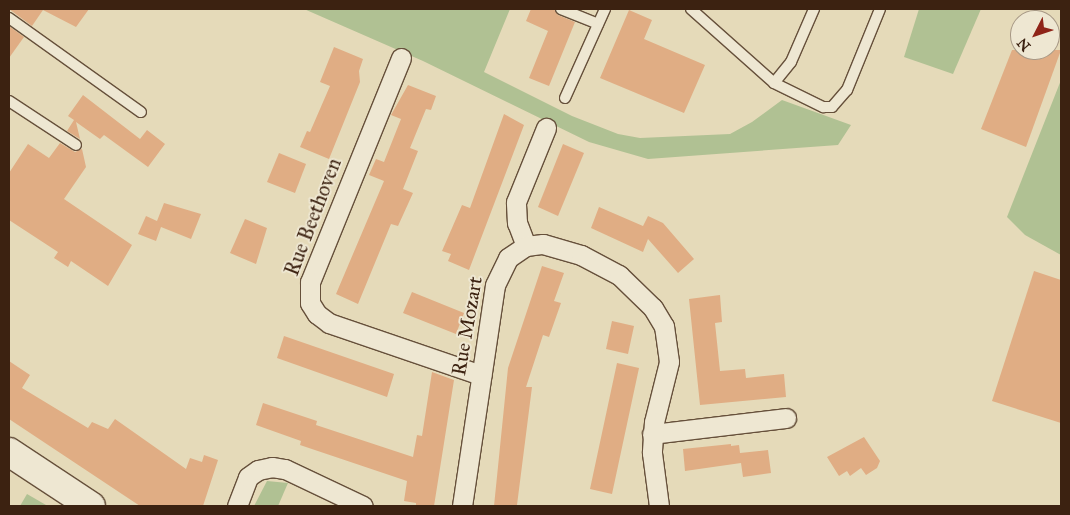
<!DOCTYPE html>
<style>
body{margin:0}
#map{position:relative;width:1070px;height:515px;overflow:hidden;background:#e5dab9;font-family:"IM FELL Great Primer",serif}
div>[style]{position:absolute}
[style*='--x']{left:calc(var(--x)*1px);top:calc(var(--y)*1px);width:calc(var(--w)*1px);rotate:calc(var(--a)*1deg)}
.green>*{inset:0;background:#b0c193}
.building>*{inset:0;background:#e0ad84}
.roads{filter:drop-shadow(1px 0 #66503b) drop-shadow(-1px 0 #66503b) drop-shadow(0 1px #66503b) drop-shadow(0 -1px #66503b)}
.lane>*{height:10px;margin:-5px;padding:0 5px;transform-origin:5px;border-radius:5px;background:#eee7d2}
.street>*{height:19px;margin:-9.5px;padding:0 9.5px;transform-origin:9.5px;border-radius:9.5px;background:#eee7d2}
.secondary>*{height:28px;margin:-14px;padding:0 14px;transform-origin:14px;border-radius:14px;background:#eee7d2}
span{translate:-50% -50%;white-space:nowrap;text-align:center;line-height:1.15;-webkit-text-stroke:4px #eee7d2;paint-order:stroke}
.street-label{font-size:20px;color:#3c2211}
.frame{position:absolute;inset:0;border:10px solid #3c2211;pointer-events:none}
.north{position:absolute;left:1010px;top:10px;width:50px;height:50px;box-sizing:border-box;background:#eee7d2;border:1px solid #a79885;border-radius:50%;rotate:229deg;font-size:14px;font-weight:700;line-height:20px;text-align:center;color:#3c2211}
.north::after{content:'';display:block;margin:auto;width:18px;height:22px;background:#8f2418;clip-path:polygon(50% 0,100% 100%,50% 72%,0 100%)}
</style>
<div id="map">
<div class="green">
<i style="clip-path:polygon(304px 9px,510px 9px,484px 72px,572px 116px,618px 134px,640px 138px,730px 134px,752px 122px,782px 100px,851px 125px,838px 145px,648px 159px,589px 142px,423px 61px)"></i>
<i style="clip-path:polygon(919px 9px,981px 9px,953px 74px,904px 57px)"></i>
<i style="clip-path:polygon(1061px 80px,1061px 255px,1025px 235px,1007px 217px)"></i>
<i style="clip-path:polygon(267px 481px,288px 483px,278px 506px,254px 506px)"></i>
<i style="clip-path:polygon(27px 494px,46px 505px,47px 506px,20px 506px)"></i>
</div>
<div class="building">
<i style="clip-path:polygon(9px 9px,89px 9px,76px 27px,43px 10px,32px 26px)"></i>
<i style="clip-path:polygon(531px 9px,554px 9px,558px 15px,575px 22px,549px 86px,529px 78px,548px 31px,526px 21px)"></i>
<i style="clip-path:polygon(629px 10px,652px 20px,644px 39px,705px 65px,684px 113px,600px 78px)"></i>
<i style="clip-path:polygon(9px 26px,24px 37px,9px 58px)"></i>
<i style="clip-path:polygon(334px 47px,363px 59px,359px 71px,360px 82px,329px 159px,300px 147px,307px 131px,310px 132px,330px 86px,320px 82px)"></i>
<i style="clip-path:polygon(1012px 50px,1061px 50px,1026px 147px,981px 129px)"></i>
<i style="clip-path:polygon(408px 85px,436px 96px,431px 110px,426px 109px,410px 148px,418px 151px,403px 189px,413px 193px,398px 226px,391px 224px,358px 304px,336px 294px,384px 181px,369px 175px,376px 159px,384px 162px,401px 119px,391px 115px)"></i>
<i style="clip-path:polygon(83px 95px,140px 139px,147px 130px,165px 144px,148px 167px,104px 135px,100px 139px,76px 122px,80px 139px,67px 131px,74px 120px,68px 116px)"></i>
<i style="clip-path:polygon(504px 114px,524px 125px,469px 270px,448px 261px,451px 254px,442px 251px,462px 205px,470px 208px)"></i>
<i style="clip-path:polygon(60px 143px,75px 152px,82px 149px,86px 167px,64px 199px,132px 245px,108px 286px,71px 261px,68px 267px,54px 258px,58px 252px,9px 220px,9px 173px,28px 144px,49px 158px)"></i>
<i style="clip-path:polygon(563px 144px,584px 153px,558px 216px,538px 207px)"></i>
<i style="clip-path:polygon(279px 153px,306px 164px,295px 193px,267px 182px)"></i>
<i style="clip-path:polygon(164px 203px,201px 214px,191px 239px,161px 227px,156px 241px,138px 234px,146px 216px,157px 221px)"></i>
<i style="clip-path:polygon(599px 207px,643px 226px,648px 216px,663px 223px,694px 259px,678px 273px,648px 239px,643px 252px,591px 228px)"></i>
<i style="clip-path:polygon(245px 219px,267px 228px,256px 264px,230px 253px)"></i>
<i style="clip-path:polygon(542px 266px,564px 273px,554px 301px,561px 303px,549px 337px,543px 335px,526px 387px,532px 387px,517px 505px,494px 506px,508px 368px)"></i>
<i style="clip-path:polygon(1034px 271px,1061px 280px,1061px 423px,992px 401px)"></i>
<i style="clip-path:polygon(412px 292px,464px 313px,456px 334px,403px 313px)"></i>
<i style="clip-path:polygon(720px 295px,722px 322px,715px 323px,720px 371px,745px 369px,746px 378px,784px 374px,786px 397px,700px 405px,689px 299px)"></i>
<i style="clip-path:polygon(612px 321px,634px 326px,628px 354px,606px 349px)"></i>
<i style="clip-path:polygon(284px 336px,394px 374px,387px 397px,277px 358px)"></i>
<i style="clip-path:polygon(9px 361px,30px 375px,22px 388px,88px 428px,92px 422px,108px 429px,115px 419px,186px 469px,190px 458px,202px 462px,204px 455px,218px 460px,203px 506px,140px 506px,9px 419px)"></i>
<i style="clip-path:polygon(617px 363px,639px 368px,612px 494px,590px 489px)"></i>
<i style="clip-path:polygon(432px 372px,454px 380px,434px 506px,416px 506px,416px 503px,404px 501px,407px 481px,300px 445px,301px 441px,256px 425px,263px 403px,317px 421px,316px 425px,413px 457px,417px 435px,422px 436px)"></i>
<i style="clip-path:polygon(864px 437px,880px 461px,877px 468px,866px 475px,861px 468px,850px 476px,847px 471px,839px 476px,827px 457px)"></i>
<i style="clip-path:polygon(731px 444px,731px 446px,739px 445px,740px 453px,768px 450px,771px 473px,743px 477px,741px 463px,685px 471px,683px 449px)"></i>
</div>
<div class="roads">
<div class="lane">
<i style="--x:561;--y:9;--w:40;--a:22"></i>
<i style="--x:691;--y:9;--w:111;--a:41.7"></i>
<i style="--x:774;--y:83;--w:55;--a:26.1"></i>
<i style="--x:823;--y:107;--w:9;--a:0"></i>
<i style="--x:832;--y:107;--w:23;--a:-49"></i>
<i style="--x:847;--y:90;--w:87;--a:-67.8"></i>
<i style="--x:9;--y:18;--w:162;--a:35.5"></i>
<i style="--x:774;--y:83;--w:27;--a:-51"></i>
<i style="--x:791;--y:62;--w:58;--a:-66.5"></i>
<i style="--x:565;--y:98;--w:98;--a:-65.8"></i>
<i style="--x:9;--y:101;--w:80;--a:33.3"></i>
</div>
<div class="street">
<i style="--x:401;--y:58;--w:242;--a:112.1"></i>
<i style="--x:310;--y:282;--w:21;--a:90"></i>
<i style="--x:310;--y:303;--w:13;--a:58"></i>
<i style="--x:317;--y:314;--w:15;--a:37"></i>
<i style="--x:329;--y:323;--w:161;--a:18.9"></i>
<i style="--x:526;--y:246;--w:25;--a:-111"></i>
<i style="--x:517;--y:223;--w:21;--a:-93"></i>
<i style="--x:516;--y:202;--w:80;--a:-67.9"></i>
<i style="--x:652;--y:434;--w:135;--a:-6.8"></i>
<i style="--x:237;--y:506;--w:31;--a:-69"></i>
<i style="--x:248;--y:477;--w:12;--a:-35"></i>
<i style="--x:258;--y:470;--w:14;--a:-12"></i>
<i style="--x:272;--y:467;--w:13;--a:9"></i>
<i style="--x:285;--y:469;--w:86;--a:25.4"></i>
<i style="--x:462;--y:506;--w:223;--a:-81.5"></i>
<i style="--x:495;--y:285;--w:30;--a:-64"></i>
<i style="--x:508;--y:258;--w:22;--a:-34"></i>
<i style="--x:526;--y:246;--w:17;--a:-7"></i>
<i style="--x:543;--y:244;--w:40;--a:16"></i>
<i style="--x:581;--y:255;--w:43;--a:27.8"></i>
<i style="--x:619;--y:275;--w:47;--a:44.1"></i>
<i style="--x:653;--y:308;--w:21;--a:59"></i>
<i style="--x:664;--y:326;--w:36;--a:82"></i>
<i style="--x:669;--y:362;--w:62;--a:104"></i>
<i style="--x:654;--y:422;--w:31;--a:94"></i>
<i style="--x:652;--y:453;--w:53;--a:82.5"></i>
</div>
<div class="secondary">
<i style="--x:9;--y:452;--w:98;--a:33.4"></i>
</div>
</div>
<div class="street-label">
<span style="left:313px;top:217px;rotate:-69deg">Rue Beethoven</span>
<span style="left:467px;top:326px;rotate:-80deg">Rue Mozart</span>
</div>
<div class="frame"></div>
<div class="north">N</div>
</div>
